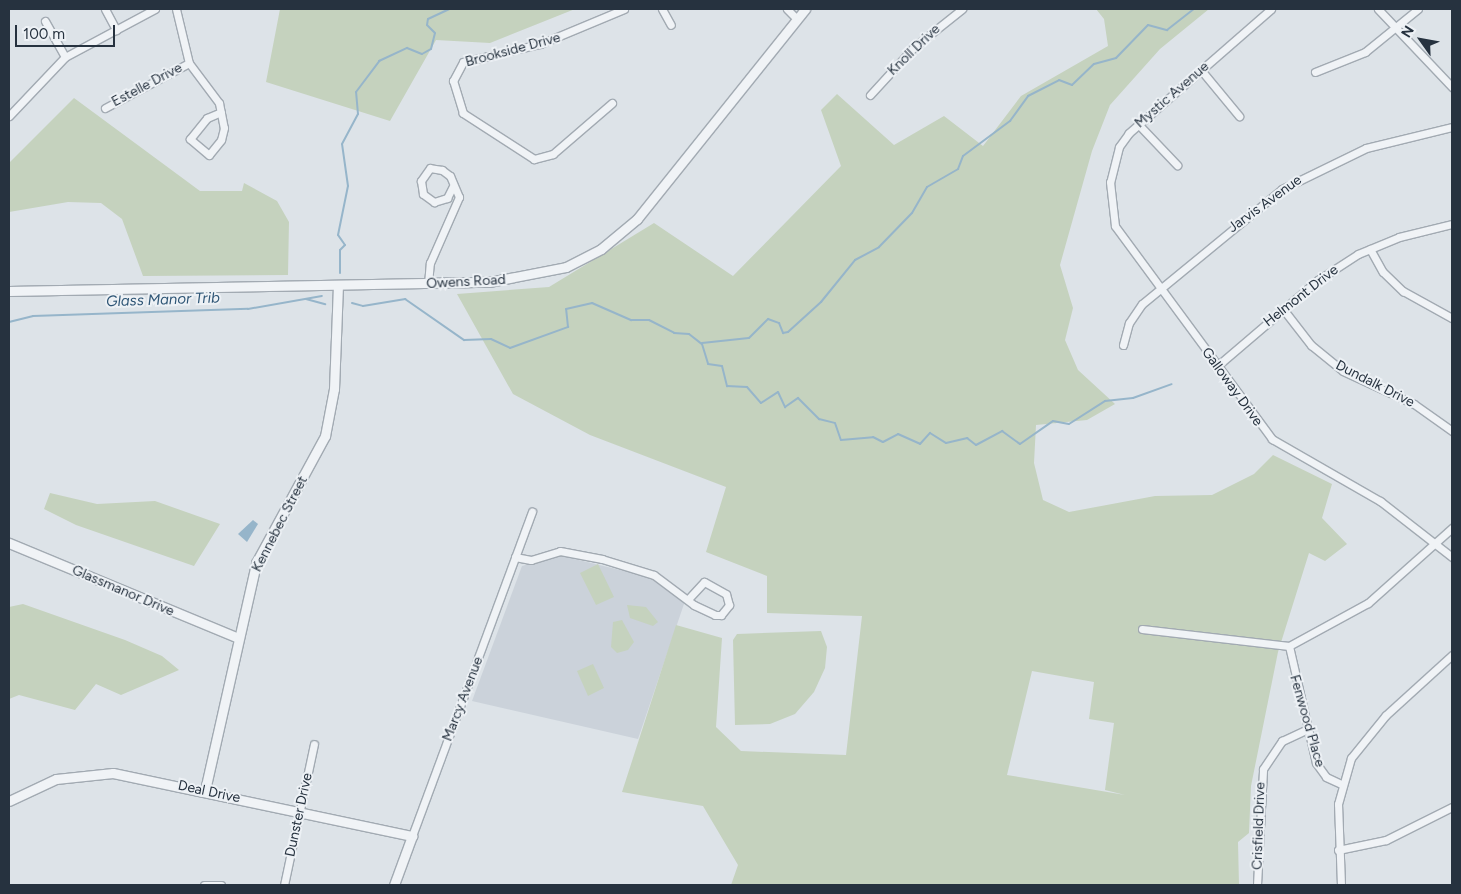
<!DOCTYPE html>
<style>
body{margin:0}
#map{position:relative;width:1461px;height:894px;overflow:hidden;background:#dde3e8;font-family:Figtree,sans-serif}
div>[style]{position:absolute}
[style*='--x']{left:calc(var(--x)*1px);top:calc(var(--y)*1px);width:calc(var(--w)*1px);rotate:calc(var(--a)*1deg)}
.built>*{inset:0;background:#cbd2da}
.green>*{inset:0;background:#c5d2be}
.water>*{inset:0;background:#96b5ca}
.stream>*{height:2px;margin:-1px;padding:0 1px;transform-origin:1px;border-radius:1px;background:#96b5ca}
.roads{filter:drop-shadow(1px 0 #a2aab2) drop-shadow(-1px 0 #a2aab2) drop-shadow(0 1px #a2aab2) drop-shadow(0 -1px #a2aab2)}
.minor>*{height:7px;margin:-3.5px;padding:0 3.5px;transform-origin:3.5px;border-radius:3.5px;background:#f0f3f6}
.tertiary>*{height:9px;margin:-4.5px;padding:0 4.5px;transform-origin:4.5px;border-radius:4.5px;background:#f0f3f6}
span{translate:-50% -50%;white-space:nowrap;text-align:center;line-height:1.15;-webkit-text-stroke:4px #edf1f5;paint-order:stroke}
.street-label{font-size:14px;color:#26323f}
.water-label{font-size:15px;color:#2e5575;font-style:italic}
.frame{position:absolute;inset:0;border:10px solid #26323f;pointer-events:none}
.north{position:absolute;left:1396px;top:15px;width:50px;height:50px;-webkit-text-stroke:4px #edf1f5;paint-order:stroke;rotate:302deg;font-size:14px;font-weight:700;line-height:20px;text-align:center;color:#26323f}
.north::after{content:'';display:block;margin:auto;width:18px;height:22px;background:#26323f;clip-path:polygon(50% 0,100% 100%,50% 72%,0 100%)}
.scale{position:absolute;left:15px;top:25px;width:100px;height:22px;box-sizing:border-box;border:2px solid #26323f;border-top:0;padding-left:6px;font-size:15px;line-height:18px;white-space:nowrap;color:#26323f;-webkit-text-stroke:4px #edf1f5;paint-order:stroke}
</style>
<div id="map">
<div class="built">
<i style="clip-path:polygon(558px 555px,649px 577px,685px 601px,638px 739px,472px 701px,522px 566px)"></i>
</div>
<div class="green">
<i style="clip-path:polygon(280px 9px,575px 9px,490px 43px,436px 40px,390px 121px,266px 82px)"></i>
<i style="clip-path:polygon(evenodd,1096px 9px,1209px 9px,1160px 49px,1110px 105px,1092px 151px,1060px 265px,1073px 308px,1065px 340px,1078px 370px,1115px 404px,1087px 420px,1036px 425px,1034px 463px,1043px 500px,1069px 512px,1155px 496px,1212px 495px,1254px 474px,1273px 455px,1332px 484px,1322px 518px,1347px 544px,1325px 561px,1309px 553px,1278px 652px,1251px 786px,1249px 833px,1238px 842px,1239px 885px,731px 885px,738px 865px,703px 806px,622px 792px,676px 625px,722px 638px,716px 727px,741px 751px,846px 755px,862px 616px,767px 613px,767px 576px,706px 552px,726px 487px,590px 435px,513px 394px,457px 294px,549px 287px,654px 223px,733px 276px,841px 166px,821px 110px,837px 94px,894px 145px,944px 116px,983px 146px,1021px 96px,1108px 46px,1104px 19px,1096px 9px,1032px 671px,1094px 682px,1089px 719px,1114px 723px,1105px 790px,1125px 795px,1007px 775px,1032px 671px)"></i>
<i style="clip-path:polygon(74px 98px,200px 191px,242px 191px,244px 183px,277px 201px,289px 222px,288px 275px,143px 276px,122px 219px,101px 203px,68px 202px,9px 212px,9px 163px)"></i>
<i style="clip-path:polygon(50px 493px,97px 504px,155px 501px,220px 524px,194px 566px,76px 525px,44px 509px)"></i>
<i style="clip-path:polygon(598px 564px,614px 597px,596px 605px,580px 573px)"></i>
<i style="clip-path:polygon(23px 604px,125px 640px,162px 656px,179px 670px,121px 695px,96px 684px,75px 710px,19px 695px,9px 699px,9px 607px)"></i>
<i style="clip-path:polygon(627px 605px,646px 607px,658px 622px,653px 626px,630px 618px)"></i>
<i style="clip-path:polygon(622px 620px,634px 642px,628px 650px,617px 653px,611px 647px,613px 622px)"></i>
<i style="clip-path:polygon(821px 631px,827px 647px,825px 668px,814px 692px,795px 714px,770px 724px,735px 725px,733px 640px,737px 634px)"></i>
<i style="clip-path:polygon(593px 664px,604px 688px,588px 696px,577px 671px)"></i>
</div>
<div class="water">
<i style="clip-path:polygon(253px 520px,258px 524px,247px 542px,238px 534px)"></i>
</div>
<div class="stream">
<i style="--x:340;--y:273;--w:23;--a:-90"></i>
<i style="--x:340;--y:250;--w:7;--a:-45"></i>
<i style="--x:345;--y:245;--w:12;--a:-125"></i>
<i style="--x:338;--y:235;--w:50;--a:-78.5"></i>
<i style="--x:348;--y:186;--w:42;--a:-98.1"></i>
<i style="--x:342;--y:144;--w:34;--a:-62"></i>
<i style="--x:358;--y:114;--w:22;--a:-95"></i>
<i style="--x:356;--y:92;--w:39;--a:-53"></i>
<i style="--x:379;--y:61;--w:31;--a:-25"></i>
<i style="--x:407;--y:48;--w:16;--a:22"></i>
<i style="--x:422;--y:54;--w:10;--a:-29"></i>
<i style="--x:431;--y:49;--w:16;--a:-76"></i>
<i style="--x:435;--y:33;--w:11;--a:-135"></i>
<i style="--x:427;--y:25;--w:6;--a:-81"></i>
<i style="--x:428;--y:19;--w:23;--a:-25"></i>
<i style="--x:306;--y:299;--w:20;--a:15"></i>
<i style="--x:352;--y:303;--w:11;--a:15"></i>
<i style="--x:363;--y:306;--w:43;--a:-9.5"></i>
<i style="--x:405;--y:299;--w:72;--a:34.8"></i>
<i style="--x:464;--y:340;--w:27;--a:-2"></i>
<i style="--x:491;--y:339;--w:21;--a:25"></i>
<i style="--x:510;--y:348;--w:62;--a:-19.9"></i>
<i style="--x:568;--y:327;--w:18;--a:-96"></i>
<i style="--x:566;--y:309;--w:27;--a:-13"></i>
<i style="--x:592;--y:303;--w:43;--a:23.6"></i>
<i style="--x:631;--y:320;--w:18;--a:0"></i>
<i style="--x:649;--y:320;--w:28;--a:27"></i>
<i style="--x:674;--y:333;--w:15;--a:4"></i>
<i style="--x:689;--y:334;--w:16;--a:38"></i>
<i style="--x:702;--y:344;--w:21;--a:73"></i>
<i style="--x:708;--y:364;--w:14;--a:8"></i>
<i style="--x:722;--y:366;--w:21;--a:76"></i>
<i style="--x:727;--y:386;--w:20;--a:3"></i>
<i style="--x:747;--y:387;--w:21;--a:49"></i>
<i style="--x:761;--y:403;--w:20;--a:-33"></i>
<i style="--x:778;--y:392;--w:17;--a:65"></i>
<i style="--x:785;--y:407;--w:16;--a:-35"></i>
<i style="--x:798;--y:398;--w:30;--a:45"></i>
<i style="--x:819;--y:419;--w:16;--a:14"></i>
<i style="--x:835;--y:423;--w:18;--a:71"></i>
<i style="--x:841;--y:440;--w:32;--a:-5"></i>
<i style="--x:873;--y:437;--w:11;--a:27"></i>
<i style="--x:883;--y:442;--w:17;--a:-28"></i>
<i style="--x:898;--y:434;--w:24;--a:24"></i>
<i style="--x:920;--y:444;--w:15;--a:-48"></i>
<i style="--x:930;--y:433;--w:19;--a:32"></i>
<i style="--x:946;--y:443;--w:22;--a:-13"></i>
<i style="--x:967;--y:438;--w:11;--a:38"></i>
<i style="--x:976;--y:445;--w:30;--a:-28"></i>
<i style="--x:1002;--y:431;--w:22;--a:36"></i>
<i style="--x:1020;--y:444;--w:40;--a:-34.9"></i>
<i style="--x:1053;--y:421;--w:16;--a:11"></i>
<i style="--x:1069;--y:424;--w:43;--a:-32.6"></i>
<i style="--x:1105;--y:401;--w:28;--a:-6"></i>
<i style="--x:1133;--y:398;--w:41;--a:-19.7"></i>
<i style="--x:9;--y:322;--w:25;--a:-14"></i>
<i style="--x:33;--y:316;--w:215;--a:-1.9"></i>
<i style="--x:248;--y:309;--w:75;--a:-10"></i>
<i style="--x:702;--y:343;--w:47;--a:-6.1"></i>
<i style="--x:749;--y:338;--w:27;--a:-45"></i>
<i style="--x:768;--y:319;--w:12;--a:20"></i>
<i style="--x:779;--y:323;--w:11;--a:68"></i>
<i style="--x:783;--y:333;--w:5;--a:-11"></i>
<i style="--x:788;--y:332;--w:45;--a:-42.3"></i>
<i style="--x:821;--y:302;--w:54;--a:-51"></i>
<i style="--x:855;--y:260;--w:27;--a:-28"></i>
<i style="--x:879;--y:247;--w:47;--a:-45.9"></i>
<i style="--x:912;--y:213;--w:30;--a:-60"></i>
<i style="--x:927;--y:187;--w:36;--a:-30"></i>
<i style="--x:958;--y:169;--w:14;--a:-69"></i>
<i style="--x:963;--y:156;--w:59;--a:-36.7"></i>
<i style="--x:1010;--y:121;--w:31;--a:-54"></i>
<i style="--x:1028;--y:96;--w:35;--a:-27"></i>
<i style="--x:1059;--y:80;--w:14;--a:21"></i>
<i style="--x:1072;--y:85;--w:30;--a:-44"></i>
<i style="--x:1094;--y:64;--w:23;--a:-15"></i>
<i style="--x:1116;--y:58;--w:46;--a:-45.9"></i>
<i style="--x:1148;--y:25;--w:20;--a:15"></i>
<i style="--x:1167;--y:30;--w:34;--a:-38"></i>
</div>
<div class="roads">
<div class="minor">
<i style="--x:105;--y:9;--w:24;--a:62"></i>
<i style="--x:176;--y:9;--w:56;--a:76.5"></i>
<i style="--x:189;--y:63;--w:50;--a:53.1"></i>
<i style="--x:219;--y:103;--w:25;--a:79"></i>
<i style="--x:224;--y:128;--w:12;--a:104"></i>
<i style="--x:221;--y:140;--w:19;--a:129"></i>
<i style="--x:209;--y:155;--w:25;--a:-140"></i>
<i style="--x:190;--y:139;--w:27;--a:-51"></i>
<i style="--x:207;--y:118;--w:15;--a:-23"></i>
<i style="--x:662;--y:9;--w:18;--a:61"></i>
<i style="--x:787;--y:9;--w:13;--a:45"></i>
<i style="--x:1271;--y:9;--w:189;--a:138.9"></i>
<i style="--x:1129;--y:133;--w:17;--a:126"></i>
<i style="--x:1119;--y:147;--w:36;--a:104"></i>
<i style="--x:1110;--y:182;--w:44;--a:83.5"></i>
<i style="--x:1115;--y:226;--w:265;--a:53.6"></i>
<i style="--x:1272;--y:439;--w:125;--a:29.9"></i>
<i style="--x:1380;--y:501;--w:91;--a:37.9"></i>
<i style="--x:1378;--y:9;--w:108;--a:46.5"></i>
<i style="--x:45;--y:21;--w:41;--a:60.9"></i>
<i style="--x:1201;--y:70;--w:60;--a:50.4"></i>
<i style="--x:1315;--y:72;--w:54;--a:-21.8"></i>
<i style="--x:1365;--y:52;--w:68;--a:-39.1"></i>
<i style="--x:870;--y:95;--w:64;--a:-47.5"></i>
<i style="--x:913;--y:48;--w:63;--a:-38.5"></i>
<i style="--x:612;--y:103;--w:78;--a:139.2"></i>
<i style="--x:553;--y:154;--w:20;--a:165"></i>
<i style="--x:534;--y:159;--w:85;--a:-147.1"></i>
<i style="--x:463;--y:113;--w:34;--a:-107"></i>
<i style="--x:453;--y:81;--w:21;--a:-62"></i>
<i style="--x:463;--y:62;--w:79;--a:-13.2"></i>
<i style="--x:540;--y:44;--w:91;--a:-22.6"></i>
<i style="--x:105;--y:108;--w:95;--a:-28.2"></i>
<i style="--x:9;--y:116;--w:81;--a:-46.5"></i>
<i style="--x:65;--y:57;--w:102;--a:-28.1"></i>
<i style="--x:1138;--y:124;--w:57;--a:46.4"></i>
<i style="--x:1370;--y:249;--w:26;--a:61"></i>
<i style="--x:1383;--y:272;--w:28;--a:44"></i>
<i style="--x:1403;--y:291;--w:56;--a:28.9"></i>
<i style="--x:428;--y:284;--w:21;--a:-85"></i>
<i style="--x:430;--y:263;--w:72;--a:-66.3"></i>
<i style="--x:459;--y:197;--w:23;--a:-113"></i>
<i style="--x:450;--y:176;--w:10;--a:-143"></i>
<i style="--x:442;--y:170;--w:12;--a:-171"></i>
<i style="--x:430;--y:168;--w:16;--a:125"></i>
<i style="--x:421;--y:181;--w:13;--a:81"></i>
<i style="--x:423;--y:194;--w:14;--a:36"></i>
<i style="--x:434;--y:202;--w:14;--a:-17"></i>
<i style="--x:447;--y:198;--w:13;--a:-63"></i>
<i style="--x:1283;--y:309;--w:46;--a:52.1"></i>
<i style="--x:1311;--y:345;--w:41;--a:39.1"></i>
<i style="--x:1343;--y:371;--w:78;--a:24.9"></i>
<i style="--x:1414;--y:404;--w:47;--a:35.4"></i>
<i style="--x:1123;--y:345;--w:23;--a:-75"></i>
<i style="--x:1129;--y:323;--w:23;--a:-56"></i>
<i style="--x:1142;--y:304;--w:181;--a:-39.4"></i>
<i style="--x:1282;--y:189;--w:93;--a:-26"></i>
<i style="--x:1366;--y:148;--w:89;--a:-13.7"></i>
<i style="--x:1216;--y:367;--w:134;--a:-40.5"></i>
<i style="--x:1318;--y:280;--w:48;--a:-33"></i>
<i style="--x:1358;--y:254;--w:44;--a:-22.5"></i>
<i style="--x:1399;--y:237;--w:55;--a:-13.8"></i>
<i style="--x:515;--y:557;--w:16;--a:11"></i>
<i style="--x:531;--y:560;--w:30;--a:-17"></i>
<i style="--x:560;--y:551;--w:43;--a:10.8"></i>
<i style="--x:602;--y:559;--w:54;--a:17.1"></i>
<i style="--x:654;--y:575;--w:50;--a:36.9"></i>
<i style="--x:694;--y:605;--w:23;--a:25"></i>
<i style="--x:715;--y:615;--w:6;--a:0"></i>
<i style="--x:721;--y:615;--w:13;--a:-51"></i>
<i style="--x:729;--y:605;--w:11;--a:-105"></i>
<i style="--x:726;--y:594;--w:25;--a:-151"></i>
<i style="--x:704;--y:582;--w:23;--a:133"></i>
<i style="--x:1142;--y:629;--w:148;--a:6.6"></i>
<i style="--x:1289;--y:646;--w:90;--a:-28.6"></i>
<i style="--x:1368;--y:603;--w:113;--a:-41.8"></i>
<i style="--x:1289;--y:646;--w:120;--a:77"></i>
<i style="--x:1316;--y:763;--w:17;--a:54"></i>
<i style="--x:1326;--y:777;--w:17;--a:25"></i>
<i style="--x:412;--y:836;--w:346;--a:-69.7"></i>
<i style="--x:1338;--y:850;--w:49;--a:-11.8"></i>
<i style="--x:1386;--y:840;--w:74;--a:-26.6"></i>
<i style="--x:204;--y:885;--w:17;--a:0"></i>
<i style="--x:284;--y:885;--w:144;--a:-78"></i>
<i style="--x:1257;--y:885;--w:116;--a:-87"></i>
<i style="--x:1263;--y:769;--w:34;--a:-56"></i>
<i style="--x:1282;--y:741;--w:29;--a:-25"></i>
<i style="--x:1341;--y:885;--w:81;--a:-92.1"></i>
<i style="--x:1338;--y:804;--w:48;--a:-74.2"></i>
<i style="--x:1351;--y:758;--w:55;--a:-50.9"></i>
<i style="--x:1386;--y:715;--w:89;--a:-42.3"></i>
</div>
<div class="tertiary">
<i style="--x:9;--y:291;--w:480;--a:-1.1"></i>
<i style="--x:489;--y:282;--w:78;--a:-11"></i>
<i style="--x:566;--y:267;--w:39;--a:-27"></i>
<i style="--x:601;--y:249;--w:47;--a:-39.8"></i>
<i style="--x:637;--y:219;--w:269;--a:-51.3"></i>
<i style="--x:9;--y:543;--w:248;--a:22.5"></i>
<i style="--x:205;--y:790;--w:233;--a:-77.3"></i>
<i style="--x:256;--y:563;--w:145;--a:-61.5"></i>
<i style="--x:325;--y:436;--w:48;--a:-79.2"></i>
<i style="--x:334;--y:389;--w:102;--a:-87.8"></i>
<i style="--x:9;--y:801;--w:52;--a:-25.1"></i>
<i style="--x:56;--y:779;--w:57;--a:-6"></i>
<i style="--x:113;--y:773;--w:306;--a:11.9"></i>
<i style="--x:412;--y:836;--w:52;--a:110.2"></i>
</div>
</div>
<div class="street-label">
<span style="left:513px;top:50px;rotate:-15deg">Brookside Drive</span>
<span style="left:914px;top:50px;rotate:-44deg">Knoll Drive</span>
<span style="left:147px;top:85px;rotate:-28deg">Estelle Drive</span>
<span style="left:1172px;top:95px;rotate:-41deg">Mystic Avenue</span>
<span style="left:1265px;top:204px;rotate:-36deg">Jarvis Avenue</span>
<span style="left:466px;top:282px;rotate:-3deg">Owens Road</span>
<span style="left:1301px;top:296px;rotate:-38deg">Helmont Drive</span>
<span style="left:1375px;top:384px;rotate:27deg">Dundalk Drive</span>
<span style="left:1232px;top:387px;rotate:54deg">Galloway Drive</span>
<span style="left:280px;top:524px;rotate:-63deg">Kennebec Street</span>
<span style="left:123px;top:591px;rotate:23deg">Glassmanor Drive</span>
<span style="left:463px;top:699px;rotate:-69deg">Marcy Avenue</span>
<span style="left:1307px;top:721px;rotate:74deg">Fenwood Place</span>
<span style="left:209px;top:792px;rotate:12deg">Deal Drive</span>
<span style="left:299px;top:815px;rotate:-78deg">Dunster Drive</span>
<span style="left:1259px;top:826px;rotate:-88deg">Crisfield Drive</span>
</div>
<div class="water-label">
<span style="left:163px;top:300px;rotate:-2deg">Glass Manor Trib</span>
</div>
<div class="frame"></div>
<div class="north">N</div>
<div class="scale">100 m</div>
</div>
